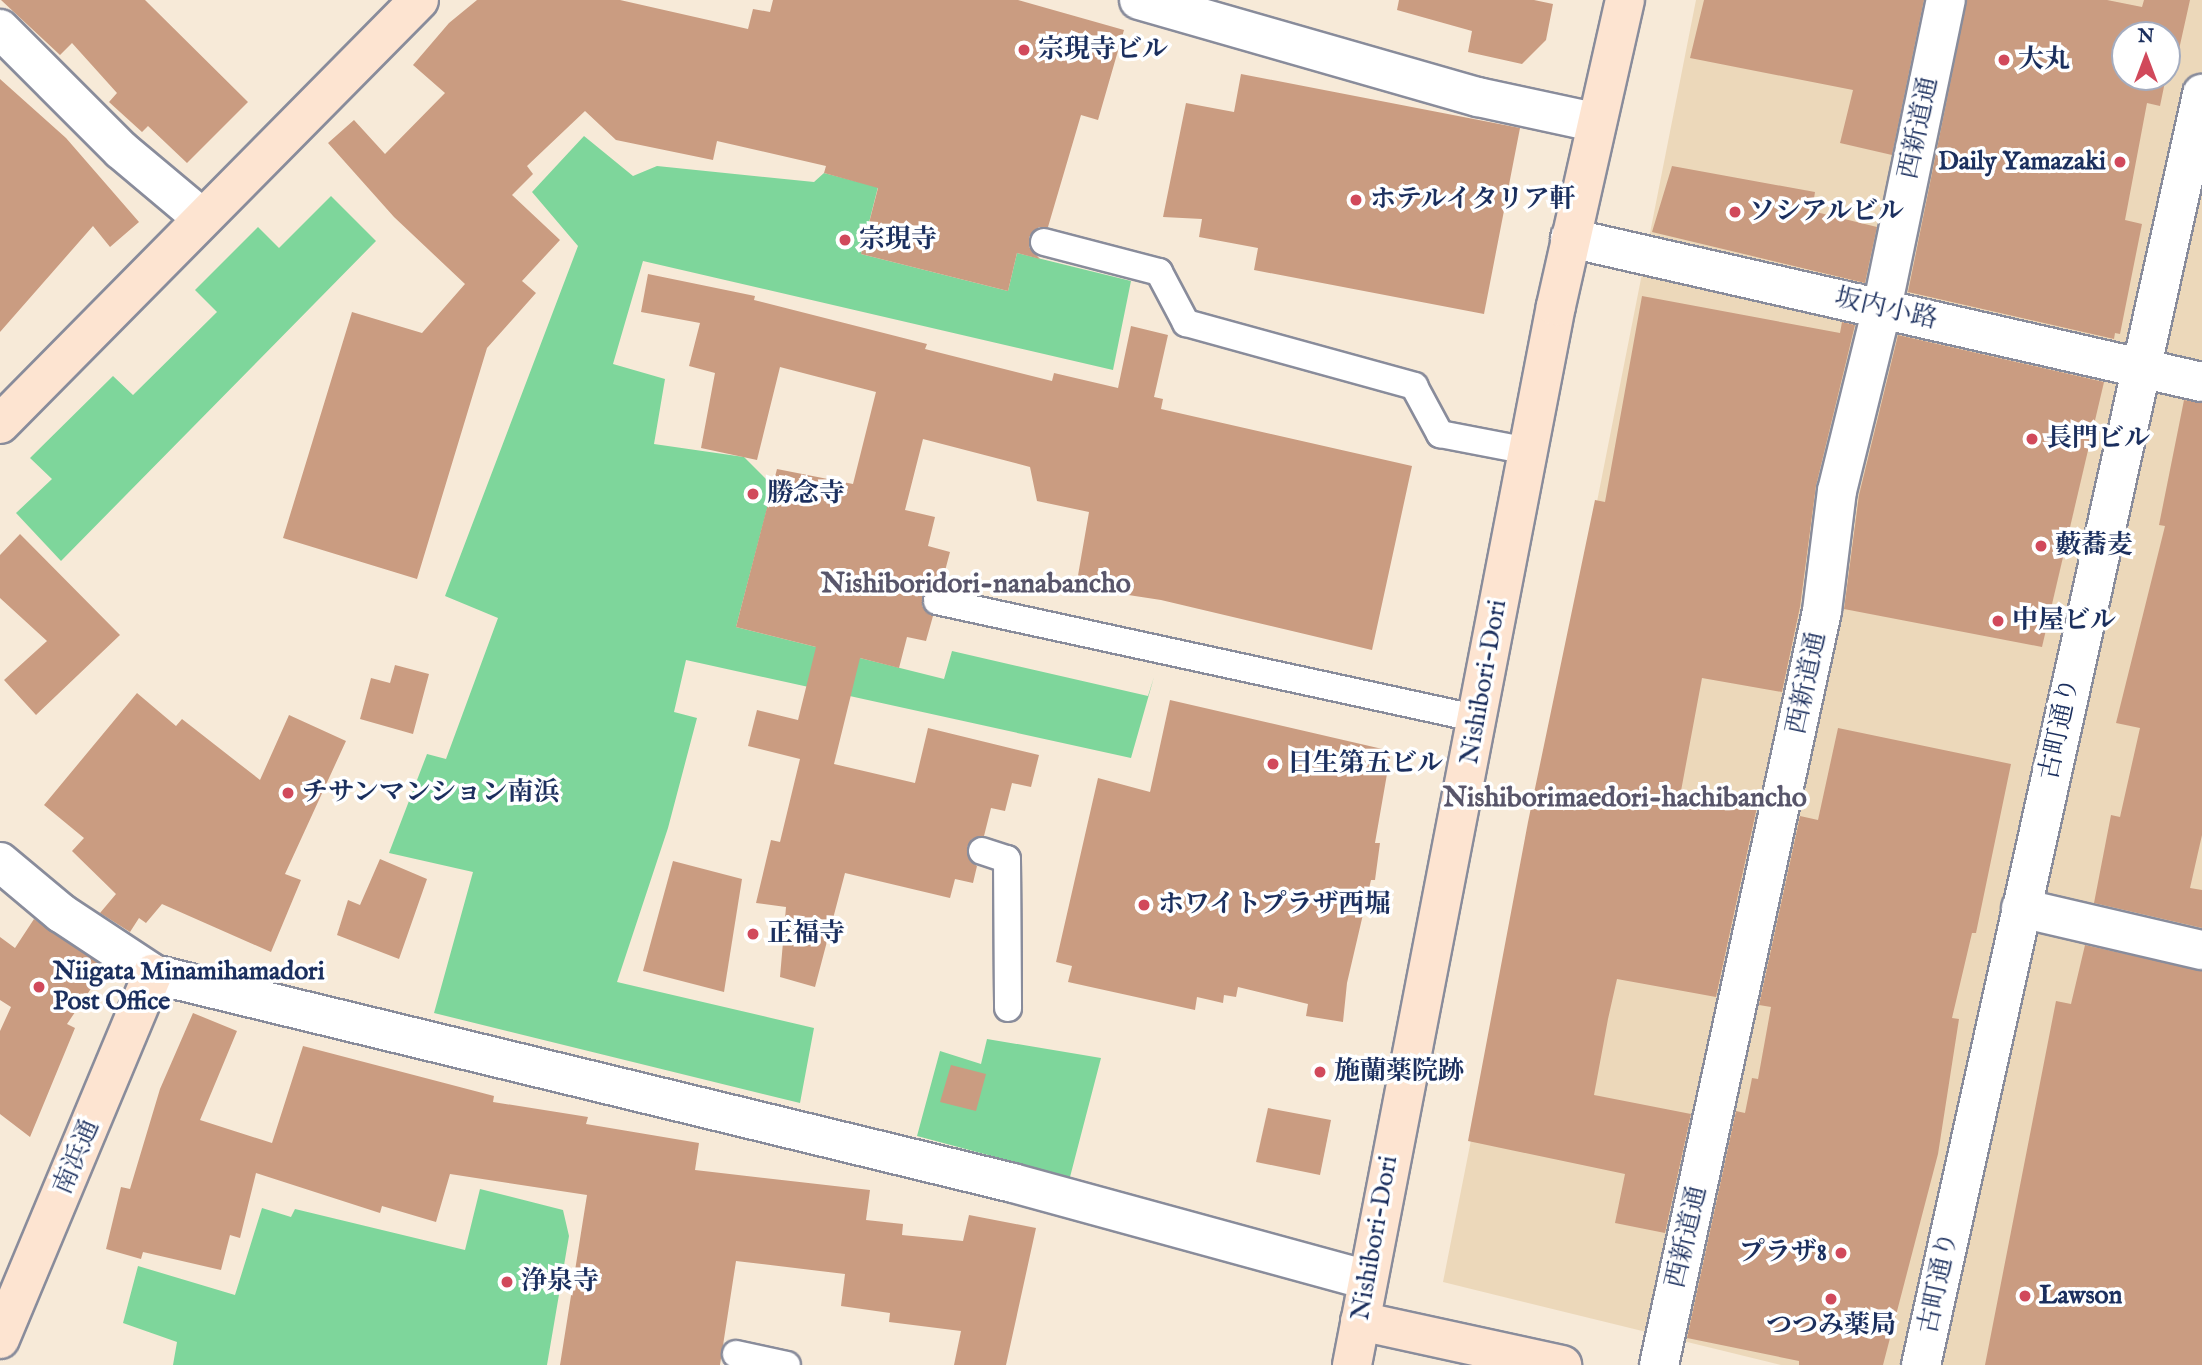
<!DOCTYPE html>
<meta charset="utf-8">
<style>
body{margin:0}
#map{position:relative;width:2202px;height:1365px;overflow:hidden;background:#f7ead8;font-family:"IM FELL English","Noto Serif JP",serif}
div>[style]{position:absolute}
[style*='--x']{left:calc(var(--x)*1px);top:calc(var(--y)*1px);width:calc(var(--w)*1px);rotate:calc(var(--a)*1deg)}
.built>*{inset:0;background:#ecd8ba}
.green>*{inset:0;background:#7ed69b}
.building>*{inset:0;background:#ca9c81}
.roads{filter:drop-shadow(2px 0 #898c9b) drop-shadow(-2px 0 #898c9b) drop-shadow(0 2px #898c9b) drop-shadow(0 -2px #898c9b)}
.lane>*{height:26px;margin:-13px;padding:0 13px;transform-origin:13px;border-radius:13px;background:#fff}
.street>*{height:38px;margin:-19px;padding:0 19px;transform-origin:19px;border-radius:19px;background:#fff}
.secondary>*{height:38px;margin:-19px;padding:0 19px;transform-origin:19px;border-radius:19px;background:#fde4d1}
.dots>*{width:19px;height:19px;translate:-50% -50%;box-sizing:border-box;border:4px solid #fff;border-radius:50%}
span{translate:-50% -50%;white-space:nowrap;text-align:center;line-height:1.15;-webkit-text-stroke:7px #fff;paint-order:stroke}
.poi-label{font-size:26px;color:#1b2f5e;font-weight:700}
.left{translate:0 -50%;text-align:left}
.right{translate:-100% -50%;text-align:right}
.street-label{font-size:26px;color:#1b2f5e}
.neighbourhood-label{font-size:28px;color:#58556a;font-weight:700}
.north{position:absolute;left:2111px;top:21px;width:70px;height:70px;box-sizing:border-box;background:#fff;border:2px solid #a4acbf;border-radius:50%;rotate:0deg;font-size:19px;font-weight:700;line-height:28px;text-align:center;color:#1b2f5e}
.north::after{content:'';display:block;margin:auto;width:24px;height:32px;background:#d1495b;clip-path:polygon(50% 0,100% 100%,50% 72%,0 100%)}
</style>
<div id="map">
<div class="built">
<i style="clip-path:polygon(evenodd,1696px 0,2202px 0,2202px 1365px,1781px 1365px,1443px 1282px,1696px 0,2125px 35px,2167px 35px,2167px 77px,2125px 77px,2125px 35px)"></i>
</div>
<div class="green">
<i style="clip-path:polygon(584px 136px,633px 176px,657px 166px,814px 182px,824px 173px,878px 187px,861px 254px,1008px 291px,1017px 253px,1131px 281px,1113px 370px,643px 261px,613px 364px,665px 379px,654px 444px,744px 457px,773px 486px,736px 627px,944px 679px,952px 651px,1148px 696px,1154px 677px,1131px 758px,686px 660px,674px 712px,697px 718px,668px 828px,617px 982px,814px 1028px,800px 1103px,434px 1013px,473px 872px,389px 853px,427px 754px,446px 759px,498px 618px,445px 596px,578px 246px,532px 192px)"></i>
<i style="clip-path:polygon(331px 196px,376px 241px,61px 561px,16px 513px,52px 479px,30px 458px,113px 376px,133px 395px,217px 312px,195px 290px,258px 227px,279px 248px)"></i>
<i style="clip-path:polygon(987px 1039px,1101px 1058px,1070px 1177px,917px 1136px,940px 1051px,981px 1064px)"></i>
<i style="clip-path:polygon(480px 1189px,563px 1210px,569px 1236px,547px 1365px,173px 1365px,177px 1342px,123px 1323px,138px 1266px,235px 1295px,262px 1208px,291px 1217px,295px 1209px,465px 1250px)"></i>
</div>
<div class="building">
<i style="clip-path:polygon(1px 0,145px 0,248px 102px,187px 163px,148px 126px,142px 132px,109px 102px,117px 93px,72px 43px,60px 55px)"></i>
<i style="clip-path:polygon(477px 0,620px 0,748px 29px,753px 9px,770px 12px,773px 0,1018px 0,1124px 30px,1098px 120px,1081px 115px,1048px 227px,1039px 227px,1029px 237px,1029px 247px,1040px 259px,1017px 253px,1008px 291px,861px 254px,878px 188px,824px 173px,826px 166px,717px 141px,713px 160px,616px 140px,585px 111px,527px 166px,533px 174px,512px 195px,560px 240px,522px 281px,536px 293px,487px 348px,417px 579px,283px 538px,352px 312px,422px 333px,465px 284px,394px 217px,328px 143px,354px 120px,385px 154px,445px 93px,413px 65px,449px 23px)"></i>
<i style="clip-path:polygon(1399px 0,1534px 0,1553px 4px,1546px 40px,1522px 64px,1468px 52px,1472px 31px,1397px 10px)"></i>
<i style="clip-path:polygon(1704px 0,1924px 0,1892px 155px,1840px 143px,1853px 90px,1690px 58px)"></i>
<i style="clip-path:polygon(1967px 0,2107px 0,2142px 7px,2144px 0,2190px 0,2178px 54px,2171px 52px,2167px 70px,2167px 35px,2125px 35px,2125px 77px,2166px 77px,2160px 106px,2147px 103px,2125px 220px,2142px 224px,2120px 334px,2115px 333px,2114px 339px,1908px 292px)"></i>
<i style="clip-path:polygon(1241px 74px,1520px 128px,1484px 314px,1254px 270px,1258px 248px,1199px 237px,1202px 219px,1163px 217px,1186px 103px,1234px 112px)"></i>
<i style="clip-path:polygon(0 79px,66px 138px,139px 222px,110px 247px,93px 226px,0 332px)"></i>
<i style="clip-path:polygon(1672px 166px,1815px 192px,1812px 211px,1877px 227px,1865px 283px,1652px 232px)"></i>
<i style="clip-path:polygon(648px 274px,755px 296px,754px 300px,927px 344px,925px 349px,1052px 381px,1054px 373px,1118px 388px,1131px 326px,1168px 335px,1154px 397px,1163px 399px,1161px 409px,1412px 466px,1372px 650px,1161px 600px,1076px 587px,1089px 512px,1037px 501px,1030px 467px,923px 439px,905px 510px,935px 517px,928px 546px,950px 552px,941px 586px,932px 586px,922px 597px,922px 606px,933px 616px,926px 641px,907px 637px,899px 668px,860px 658px,834px 764px,915px 783px,928px 728px,1039px 755px,1031px 787px,1012px 783px,1005px 811px,991px 808px,984px 836px,972px 839px,967px 847px,970px 861px,977px 866px,973px 883px,955px 879px,950px 898px,845px 873px,815px 987px,780px 977px,786px 907px,756px 903px,771px 840px,780px 842px,800px 759px,748px 746px,757px 710px,798px 720px,816px 647px,736px 627px,777px 469px,853px 484px,876px 392px,780px 367px,757px 460px,701px 448px,715px 373px,689px 366px,700px 323px,641px 312px)"></i>
<i style="clip-path:polygon(1642px 296px,1840px 333px,1842px 322px,1855px 325px,1816px 486px,1800px 607px,1782px 692px,1702px 678px,1681px 791px,1757px 807px,1716px 997px,1617px 979px,1608px 1019px,1594px 1095px,1691px 1114px,1665px 1233px,1615px 1223px,1625px 1174px,1468px 1141px,1528px 822px,1595px 500px,1605px 502px)"></i>
<i style="clip-path:polygon(1898px 335px,2104px 382px,2042px 647px,1844px 609px,1859px 495px)"></i>
<i style="clip-path:polygon(2184px 400px,2202px 403px,2202px 835px,2190px 888px,2202px 890px,2202px 928px,2094px 903px,2111px 815px,2120px 817px,2140px 728px,2116px 723px,2165px 526px,2159px 525px)"></i>
<i style="clip-path:polygon(20px 534px,120px 635px,36px 715px,4px 680px,47px 641px,0 598px,0 555px)"></i>
<i style="clip-path:polygon(395px 665px,429px 674px,413px 734px,360px 719px,371px 678px,390px 683px)"></i>
<i style="clip-path:polygon(137px 693px,176px 726px,182px 719px,260px 780px,289px 715px,346px 741px,285px 874px,301px 880px,271px 952px,162px 904px,146px 923px,139px 918px,130px 932px,100px 913px,116px 894px,72px 851px,84px 838px,44px 805px)"></i>
<i style="clip-path:polygon(1170px 700px,1391px 751px,1375px 843px,1380px 843px,1375px 880px,1371px 880px,1347px 983px,1343px 1022px,1306px 1016px,1308px 1004px,1238px 987px,1236px 997px,1224px 995px,1223px 1003px,1197px 997px,1195px 1010px,1068px 982px,1072px 966px,1056px 962px,1098px 778px,1150px 792px)"></i>
<i style="clip-path:polygon(1838px 728px,2011px 764px,1976px 933px,1972px 933px,1952px 1018px,1959px 1019px,1938px 1154px,1883px 1365px,1799px 1365px,1799px 1361px,1687px 1338px,1736px 1111px,1745px 1113px,1752px 1078px,1758px 1079px,1771px 1007px,1759px 1005px,1800px 816px,1818px 820px)"></i>
<i style="clip-path:polygon(380px 859px,427px 879px,399px 959px,337px 935px,348px 900px,360px 905px)"></i>
<i style="clip-path:polygon(673px 861px,742px 879px,724px 992px,643px 971px)"></i>
<i style="clip-path:polygon(34px 919px,105px 968px,67px 1024px,75px 1028px,30px 1137px,0 1114px,0 1031px,11px 1007px,0 1000px,0 937px,15px 948px)"></i>
<i style="clip-path:polygon(2085px 945px,2202px 971px,2202px 1365px,1985px 1365px,2056px 1001px,2071px 1004px)"></i>
<i style="clip-path:polygon(193px 1013px,237px 1031px,200px 1120px,272px 1143px,303px 1046px,494px 1096px,493px 1102px,588px 1117px,586px 1124px,699px 1143px,695px 1170px,870px 1190px,866px 1220px,903px 1224px,902px 1235px,963px 1241px,969px 1215px,1036px 1228px,1006px 1365px,954px 1365px,961px 1331px,889px 1322px,890px 1313px,841px 1306px,845px 1274px,736px 1261px,720px 1365px,560px 1365px,587px 1195px,450px 1174px,436px 1222px,382px 1206px,380px 1213px,256px 1173px,240px 1238px,230px 1235px,221px 1270px,143px 1252px,141px 1259px,106px 1249px,121px 1187px,130px 1189px,160px 1089px)"></i>
<i style="clip-path:polygon(951px 1065px,986px 1074px,976px 1111px,940px 1102px)"></i>
<i style="clip-path:polygon(1268px 1108px,1331px 1120px,1320px 1175px,1256px 1162px)"></i>
</div>
<div class="roads">
<div class="lane">
<i style="--x:1044;--y:242;--w:119;--a:14.6"></i>
<i style="--x:1159;--y:272;--w:58;--a:62.1"></i>
<i style="--x:1186;--y:323;--w:237;--a:15.4"></i>
<i style="--x:1414;--y:386;--w:55;--a:61.6"></i>
<i style="--x:1440;--y:434;--w:90;--a:10.9"></i>
<i style="--x:937;--y:601;--w:555;--a:12.28"></i>
<i style="--x:982;--y:851;--w:26;--a:18"></i>
<i style="--x:1007;--y:859;--w:149;--a:89.6"></i>
<i style="--x:736;--y:1354;--w:52;--a:12.2"></i>
</div>
<div class="street">
<i style="--x:1139;--y:0;--w:353;--a:16"></i>
<i style="--x:1478;--y:97;--w:119;--a:12.2"></i>
<i style="--x:0;--y:29;--w:171;--a:45"></i>
<i style="--x:121;--y:150;--w:106;--a:40"></i>
<i style="--x:1570;--y:238;--w:648;--a:12.84"></i>
<i style="--x:0;--y:862;--w:80;--a:39.9"></i>
<i style="--x:61;--y:913;--w:110;--a:33.5"></i>
<i style="--x:153;--y:974;--w:885;--a:13.66"></i>
<i style="--x:1013;--y:1183;--w:367;--a:15.3"></i>
<i style="--x:2021;--y:908;--w:186;--a:13.1"></i>
<i style="--x:1659;--y:1365;--w:771;--a:-77.8"></i>
<i style="--x:1822;--y:611;--w:121;--a:-82.9"></i>
<i style="--x:1837;--y:491;--w:188;--a:-76.2"></i>
<i style="--x:1882;--y:308;--w:315;--a:-78.3"></i>
<i style="--x:1921;--y:1365;--w:1302;--a:-77.53"></i>
</div>
<div class="secondary">
<i style="--x:0;--y:424;--w:596;--a:-45.34"></i>
<i style="--x:1360;--y:1321;--w:207;--a:12.3"></i>
<i style="--x:0;--y:1339;--w:396;--a:-67.3"></i>
<i style="--x:1352;--y:1365;--w:1078;--a:-79.1"></i>
<i style="--x:1556;--y:306;--w:314;--a:-77.3"></i>
</div>
</div>
<div class="dots">
<i style="left:1024px;top:50px;background:#d1495b"></i>
<i style="left:2004px;top:60px;background:#d1495b"></i>
<i style="left:2120px;top:162px;background:#d1495b"></i>
<i style="left:1356px;top:200px;background:#d1495b"></i>
<i style="left:1735px;top:212px;background:#d1495b"></i>
<i style="left:845px;top:240px;background:#d1495b"></i>
<i style="left:2032px;top:439px;background:#d1495b"></i>
<i style="left:753px;top:494px;background:#d1495b"></i>
<i style="left:2041px;top:546px;background:#d1495b"></i>
<i style="left:1998px;top:621px;background:#d1495b"></i>
<i style="left:1273px;top:764px;background:#d1495b"></i>
<i style="left:288px;top:793px;background:#d1495b"></i>
<i style="left:1144px;top:905px;background:#d1495b"></i>
<i style="left:753px;top:934px;background:#d1495b"></i>
<i style="left:39px;top:987px;background:#d1495b"></i>
<i style="left:1320px;top:1072px;background:#d1495b"></i>
<i style="left:1841px;top:1253px;background:#d1495b"></i>
<i style="left:507px;top:1282px;background:#d1495b"></i>
<i style="left:2025px;top:1296px;background:#d1495b"></i>
<i style="left:1831px;top:1299px;background:#d1495b"></i>
</div>
<div class="poi-label">
<span class="left" style="left:1038px;top:50px">宗現寺ビル</span>
<span class="left" style="left:2018px;top:60px">大丸</span>
<span class="right" style="left:2106px;top:162px">Daily Yamazaki</span>
<span class="left" style="left:1370px;top:200px">ホテルイタリア軒</span>
<span class="left" style="left:1749px;top:212px">ソシアルビル</span>
<span class="left" style="left:859px;top:240px">宗現寺</span>
<span class="left" style="left:2046px;top:439px">長門ビル</span>
<span class="left" style="left:767px;top:494px">勝念寺</span>
<span class="left" style="left:2055px;top:546px">藪蕎麦</span>
<span class="left" style="left:2012px;top:621px">中屋ビル</span>
<span class="left" style="left:1287px;top:764px">日生第五ビル</span>
<span class="left" style="left:302px;top:793px">チサンマンション南浜</span>
<span class="left" style="left:1158px;top:905px">ホワイトプラザ西堀</span>
<span class="left" style="left:767px;top:934px">正福寺</span>
<span class="left" style="left:53px;top:987px">Niigata Minamihamadori<br>Post Office</span>
<span class="left" style="left:1334px;top:1072px">施蘭薬院跡</span>
<span class="right" style="left:1827px;top:1253px">プラザ8</span>
<span class="left" style="left:521px;top:1282px">浄泉寺</span>
<span class="left" style="left:2039px;top:1296px">Lawson</span>
<span style="left:1831px;top:1326px">つつみ薬局</span>
</div>
<div class="street-label">
<span style="left:1919px;top:128px;rotate:-78deg">西新道通</span>
<span style="left:1886px;top:309px;rotate:13deg">坂内小路</span>
<span style="left:1484px;top:682px;rotate:-80deg">Nishibori-Dori</span>
<span style="left:1807px;top:683px;rotate:-78deg">西新道通</span>
<span style="left:2060px;top:729px;rotate:-78deg">古町通り</span>
<span style="left:77px;top:1157px;rotate:-67deg">南浜通</span>
<span style="left:1687px;top:1237px;rotate:-77deg">西新道通</span>
<span style="left:1375px;top:1238px;rotate:-80deg">Nishibori-Dori</span>
<span style="left:1939px;top:1283px;rotate:-78deg">古町通り</span>
</div>
<div class="neighbourhood-label">
<span style="left:976px;top:585px">Nishiboridori-nanabancho</span>
<span style="left:1625px;top:799px">Nishiborimaedori-hachibancho</span>
</div>
<div class="north">N</div>
</div>
